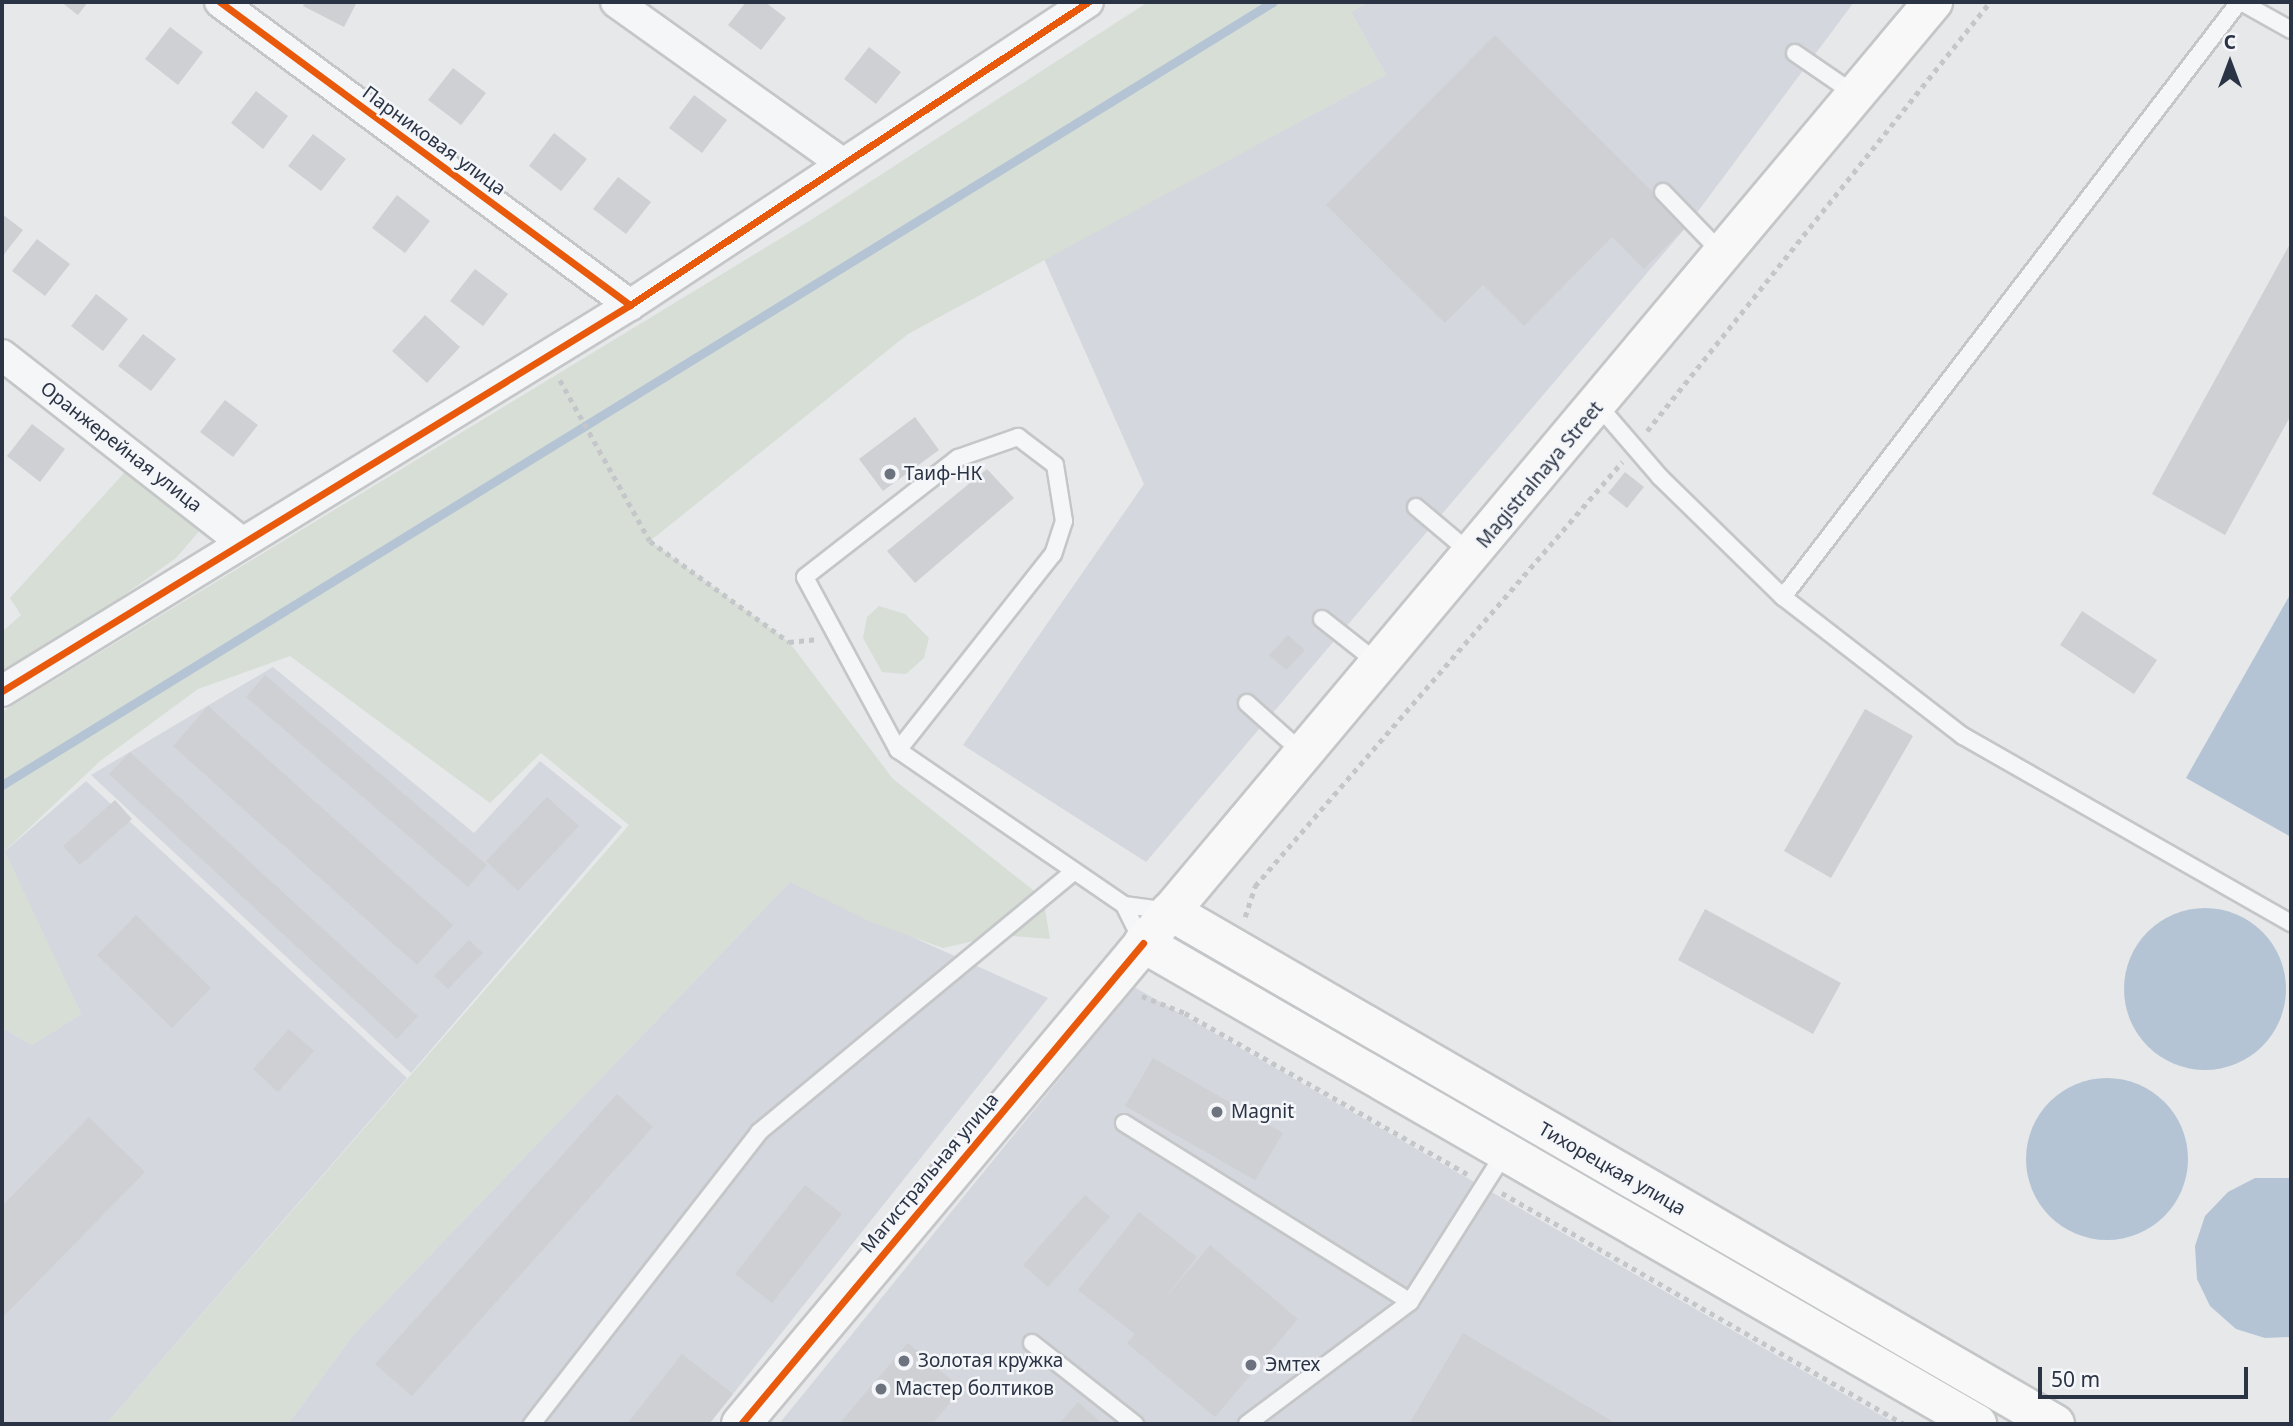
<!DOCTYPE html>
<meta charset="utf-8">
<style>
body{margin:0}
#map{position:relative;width:2293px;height:1426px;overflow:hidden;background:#e6e8ea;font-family:"Noto Sans",sans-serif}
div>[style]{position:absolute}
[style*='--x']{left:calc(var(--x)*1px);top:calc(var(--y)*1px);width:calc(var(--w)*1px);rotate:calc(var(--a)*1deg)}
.built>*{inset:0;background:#d4d7dd}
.green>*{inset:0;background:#d6ded6}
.water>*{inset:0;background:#b4c4d5}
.round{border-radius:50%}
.stream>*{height:9px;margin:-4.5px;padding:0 4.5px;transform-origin:4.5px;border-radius:4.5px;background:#b4c4d5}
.building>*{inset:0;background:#ced0d3}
.path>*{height:4.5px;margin-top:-2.25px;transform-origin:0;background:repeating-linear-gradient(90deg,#c5c6ca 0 5px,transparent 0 10px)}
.roads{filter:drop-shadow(2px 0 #c4c6c8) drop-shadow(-2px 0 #c4c6c8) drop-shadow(0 2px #c4c6c8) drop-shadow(0 -2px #c4c6c8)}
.lane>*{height:16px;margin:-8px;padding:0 8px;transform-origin:8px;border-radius:8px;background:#f5f6f7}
.street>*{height:30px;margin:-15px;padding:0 15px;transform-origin:15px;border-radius:15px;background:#f5f6f7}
.secondary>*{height:38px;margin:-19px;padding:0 19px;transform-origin:19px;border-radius:19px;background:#f8f8f8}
.cycleway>*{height:7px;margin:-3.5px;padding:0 3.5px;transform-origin:3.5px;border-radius:3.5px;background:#e8590c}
.dots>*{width:19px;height:19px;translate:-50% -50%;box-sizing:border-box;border:4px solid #f4f6f9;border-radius:50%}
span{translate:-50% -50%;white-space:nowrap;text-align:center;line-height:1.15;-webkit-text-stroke:5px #f4f6f9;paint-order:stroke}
.street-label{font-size:19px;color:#2b3445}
.poi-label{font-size:19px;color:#2b3445}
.left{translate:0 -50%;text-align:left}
.frame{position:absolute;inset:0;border:4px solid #2b3445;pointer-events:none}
.north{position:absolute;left:2195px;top:28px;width:70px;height:70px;-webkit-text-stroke:5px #f4f6f9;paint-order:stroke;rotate:0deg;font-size:19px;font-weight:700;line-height:28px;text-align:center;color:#2b3445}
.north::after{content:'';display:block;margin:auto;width:24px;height:32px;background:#2b3445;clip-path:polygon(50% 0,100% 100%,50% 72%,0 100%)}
.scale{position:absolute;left:2038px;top:1367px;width:210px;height:32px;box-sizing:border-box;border:4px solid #2b3445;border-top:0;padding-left:9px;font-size:21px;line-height:24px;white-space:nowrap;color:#2b3445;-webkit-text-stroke:5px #f4f6f9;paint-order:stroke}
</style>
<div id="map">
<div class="built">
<i style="clip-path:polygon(1368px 2px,1854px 2px,1687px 226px,1146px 862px,963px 745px,1144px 484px,1044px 259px,1386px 75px,1351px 12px)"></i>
<i style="clip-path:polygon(273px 667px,474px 833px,540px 761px,622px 827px,411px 1073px,91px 775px)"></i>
<i style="clip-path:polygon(86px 781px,407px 1078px,106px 1424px,2px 1424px,2px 1028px,32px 1045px,81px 1014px,4px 852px)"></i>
<i style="clip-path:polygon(790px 882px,1048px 998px,709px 1424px,288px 1424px,354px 1334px)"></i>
<i style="clip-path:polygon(1134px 987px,1896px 1424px,779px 1424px)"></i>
</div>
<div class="green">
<i style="clip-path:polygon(1148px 2px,1368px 2px,1351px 12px,1386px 75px,908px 334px,650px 541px,789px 642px,893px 779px,1043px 898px,1050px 939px,1000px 935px,943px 948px,871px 922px,790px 882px,354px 1334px,288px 1424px,106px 1424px,629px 825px,541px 753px,490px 803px,290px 656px,198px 689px,100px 761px,5px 851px,81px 1014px,32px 1045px,2px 1028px,2px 712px,811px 220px)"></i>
<i style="clip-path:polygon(126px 471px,201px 529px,176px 558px,2px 682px,2px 632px,21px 615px,10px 598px)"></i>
<i style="clip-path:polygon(879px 606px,905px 614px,929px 638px,924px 658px,906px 674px,882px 672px,863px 638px,867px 617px)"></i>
</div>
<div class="water">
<i style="clip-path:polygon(2291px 593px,2291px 837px,2186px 778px)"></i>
<i class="round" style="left:2124px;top:908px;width:162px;height:162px"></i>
<i class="round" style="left:2026px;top:1078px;width:162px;height:162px"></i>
<i style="clip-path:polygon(2255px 1178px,2291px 1178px,2291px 1337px,2265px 1338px,2236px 1329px,2210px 1306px,2197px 1279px,2195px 1246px,2205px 1216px,2228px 1192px)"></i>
</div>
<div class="stream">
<i style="--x:2;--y:785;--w:1493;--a:-31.64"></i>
</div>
<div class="building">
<i style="clip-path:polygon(61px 2px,88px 2px,78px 15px)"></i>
<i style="clip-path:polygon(305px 2px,357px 2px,344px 27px,303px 6px)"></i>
<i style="clip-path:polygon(746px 2px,765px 2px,786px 18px,761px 50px,728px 25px)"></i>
<i style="clip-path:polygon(170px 27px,203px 52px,178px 85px,145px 59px)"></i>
<i style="clip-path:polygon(1495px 35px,1687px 226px,1644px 269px,1612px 237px,1524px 326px,1483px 285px,1445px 323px,1326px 205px)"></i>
<i style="clip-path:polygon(869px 47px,901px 72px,876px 104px,844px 79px)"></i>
<i style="clip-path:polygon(453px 68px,486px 93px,461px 125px,428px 100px)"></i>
<i style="clip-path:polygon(256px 91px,288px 116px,263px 149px,231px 123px)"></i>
<i style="clip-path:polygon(694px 95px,727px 120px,702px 153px,669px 128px)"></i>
<i style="clip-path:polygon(554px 133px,587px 159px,561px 191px,529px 166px)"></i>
<i style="clip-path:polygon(313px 134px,346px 159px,321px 191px,288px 166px)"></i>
<i style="clip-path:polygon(618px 177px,651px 202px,626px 234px,593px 209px)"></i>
<i style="clip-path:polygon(397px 195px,430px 221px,405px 253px,372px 228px)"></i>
<i style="clip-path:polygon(2px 214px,23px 230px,2px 257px)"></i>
<i style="clip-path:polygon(37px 239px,70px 264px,45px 296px,12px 271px)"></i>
<i style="clip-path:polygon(2291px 242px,2291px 415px,2225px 535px,2152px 494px)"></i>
<i style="clip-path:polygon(475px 269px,508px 294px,483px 326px,450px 301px)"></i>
<i style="clip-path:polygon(96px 294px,128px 319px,103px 351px,71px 326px)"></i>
<i style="clip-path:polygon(425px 315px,460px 347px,427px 383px,392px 351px)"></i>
<i style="clip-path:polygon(143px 334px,176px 359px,151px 391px,118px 366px)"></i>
<i style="clip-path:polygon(225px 400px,258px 425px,233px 457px,200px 432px)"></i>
<i style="clip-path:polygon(915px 417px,939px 450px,883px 491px,859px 459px)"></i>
<i style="clip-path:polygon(32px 424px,65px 449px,40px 482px,7px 456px)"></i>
<i style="clip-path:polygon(987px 469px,1014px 498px,915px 583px,887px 551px)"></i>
<i style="clip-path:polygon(1625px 472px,1644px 487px,1627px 508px,1608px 493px)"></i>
<i style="clip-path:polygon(2082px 611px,2157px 660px,2134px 694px,2060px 645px)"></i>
<i style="clip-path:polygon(1288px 635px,1305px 650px,1286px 670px,1269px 655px)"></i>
<i style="clip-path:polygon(265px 675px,487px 865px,468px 887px,246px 697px)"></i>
<i style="clip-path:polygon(208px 706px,453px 925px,417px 965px,173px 746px)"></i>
<i style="clip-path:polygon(1865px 709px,1913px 736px,1831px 878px,1784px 851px)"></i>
<i style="clip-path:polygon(130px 752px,418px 1016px,397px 1039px,109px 774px)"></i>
<i style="clip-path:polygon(547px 797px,579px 826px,518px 891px,486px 861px)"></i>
<i style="clip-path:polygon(115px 800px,132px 819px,80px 865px,63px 846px)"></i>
<i style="clip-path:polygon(1705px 909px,1841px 983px,1813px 1034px,1678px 960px)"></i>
<i style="clip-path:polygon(136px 915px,211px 988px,172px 1028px,97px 955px)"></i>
<i style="clip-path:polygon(469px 940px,483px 953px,448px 989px,434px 976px)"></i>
<i style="clip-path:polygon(289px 1029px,314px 1051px,278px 1092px,253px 1069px)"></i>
<i style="clip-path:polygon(1153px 1058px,1283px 1133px,1255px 1180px,1125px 1106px)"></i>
<i style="clip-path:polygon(617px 1094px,653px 1127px,412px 1396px,375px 1364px)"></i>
<i style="clip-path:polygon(89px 1117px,145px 1172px,2px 1318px,2px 1206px)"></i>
<i style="clip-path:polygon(805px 1185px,842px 1214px,772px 1303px,735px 1274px)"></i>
<i style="clip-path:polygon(1085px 1195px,1110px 1217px,1048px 1287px,1023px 1265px)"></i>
<i style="clip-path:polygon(1139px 1212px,1197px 1257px,1161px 1303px,1210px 1245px,1298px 1319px,1215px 1417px,1127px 1343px,1135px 1334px,1078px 1290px)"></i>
<i style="clip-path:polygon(1463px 1333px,1617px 1424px,1409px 1424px)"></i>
<i style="clip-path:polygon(908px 1343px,962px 1389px,932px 1424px,839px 1424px)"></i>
<i style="clip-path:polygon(682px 1354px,733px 1394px,709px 1424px,627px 1424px)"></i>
<i style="clip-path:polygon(1078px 1402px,1103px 1424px,1059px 1424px)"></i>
</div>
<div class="path">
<i style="--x:560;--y:380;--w:184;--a:60.8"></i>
<i style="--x:650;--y:541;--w:172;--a:36"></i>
<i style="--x:789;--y:642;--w:27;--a:-6"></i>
<i style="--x:1647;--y:431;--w:549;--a:-51.36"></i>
<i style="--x:1245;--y:917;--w:33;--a:-72"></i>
<i style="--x:1255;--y:886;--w:561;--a:-49.12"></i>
<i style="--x:1142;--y:996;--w:46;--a:21.6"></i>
<i style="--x:1185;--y:1013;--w:325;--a:29.7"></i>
<i style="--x:1502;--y:1193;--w:463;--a:29.9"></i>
</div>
<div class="roads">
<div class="lane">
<i style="--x:2241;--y:2;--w:57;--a:29.2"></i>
<i style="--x:1795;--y:53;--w:74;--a:34.5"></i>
<i style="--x:1663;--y:192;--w:85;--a:46"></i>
<i style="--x:1598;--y:405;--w:95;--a:49.3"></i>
<i style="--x:1660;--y:477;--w:172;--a:44.3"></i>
<i style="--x:1783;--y:597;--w:227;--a:37.7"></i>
<i style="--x:1963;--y:736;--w:378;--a:29.7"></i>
<i style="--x:1416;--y:507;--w:75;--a:40.1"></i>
<i style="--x:1783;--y:597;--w:750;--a:-52.53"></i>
<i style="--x:1322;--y:619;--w:71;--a:38.2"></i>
<i style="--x:1247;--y:703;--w:76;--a:41.8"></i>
<i style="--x:898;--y:750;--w:196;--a:-118.3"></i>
<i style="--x:805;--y:577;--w:194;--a:-37.9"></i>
<i style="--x:958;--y:458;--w:64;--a:-19.3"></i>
<i style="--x:1018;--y:437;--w:46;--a:37.1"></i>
<i style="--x:1055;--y:465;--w:57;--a:80.9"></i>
<i style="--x:1064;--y:521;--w:35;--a:108"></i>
<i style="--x:1053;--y:554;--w:250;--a:128.3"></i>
<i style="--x:898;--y:750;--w:274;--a:34.4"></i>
<i style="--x:1124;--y:905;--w:46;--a:7.4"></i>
<i style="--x:1124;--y:905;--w:42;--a:63.4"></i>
<i style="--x:1124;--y:1123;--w:337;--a:32"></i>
<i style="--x:1410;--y:1302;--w:179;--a:-57.6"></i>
<i style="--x:1032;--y:1343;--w:131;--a:38.2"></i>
<i style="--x:532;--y:1424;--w:370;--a:-52.1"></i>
<i style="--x:759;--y:1132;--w:405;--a:-39.6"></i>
<i style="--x:1247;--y:1424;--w:204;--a:-36.8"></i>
</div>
<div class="street">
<i style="--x:220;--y:2;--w:510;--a:36.47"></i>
<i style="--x:616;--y:2;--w:277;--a:35.5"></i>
<i style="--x:2;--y:355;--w:301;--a:38"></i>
<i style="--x:2;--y:691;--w:737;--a:-31.58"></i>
<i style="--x:630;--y:305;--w:549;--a:-33.49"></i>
</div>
<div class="secondary">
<i style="--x:1170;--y:911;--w:1023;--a:30.1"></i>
<i style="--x:1143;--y:943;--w:963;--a:29.97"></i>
<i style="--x:741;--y:1424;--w:1856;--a:-50.03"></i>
</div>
</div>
<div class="cycleway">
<i style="--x:220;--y:2;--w:510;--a:36.47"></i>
<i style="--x:2;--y:691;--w:737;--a:-31.58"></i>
<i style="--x:630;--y:305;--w:549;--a:-33.49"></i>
<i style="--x:741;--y:1424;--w:627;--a:-50.11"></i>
</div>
<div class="dots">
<i style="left:890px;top:474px;background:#6c737f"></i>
<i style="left:1217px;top:1112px;background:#6c737f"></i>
<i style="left:904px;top:1361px;background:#6c737f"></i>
<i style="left:1251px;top:1365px;background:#6c737f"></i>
<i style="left:881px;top:1389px;background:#6c737f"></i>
</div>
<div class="street-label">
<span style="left:434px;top:141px;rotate:36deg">Парниковая улица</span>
<span style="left:121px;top:447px;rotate:38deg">Оранжерейная улица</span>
<span style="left:1540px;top:475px;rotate:-50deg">Magistralnaya Street</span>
<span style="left:1612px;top:1169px;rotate:30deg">Тихорецкая улица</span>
<span style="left:930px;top:1173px;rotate:-50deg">Магистральная улица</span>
</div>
<div class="poi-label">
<span class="left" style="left:904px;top:474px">Таиф-НК</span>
<span class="left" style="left:1231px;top:1112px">Magnit</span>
<span class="left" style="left:918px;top:1361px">Золотая кружка</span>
<span class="left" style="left:1265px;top:1365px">Эмтех</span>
<span class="left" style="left:895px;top:1389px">Мастер болтиков</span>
</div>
<div class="frame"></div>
<div class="north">С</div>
<div class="scale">50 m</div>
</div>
